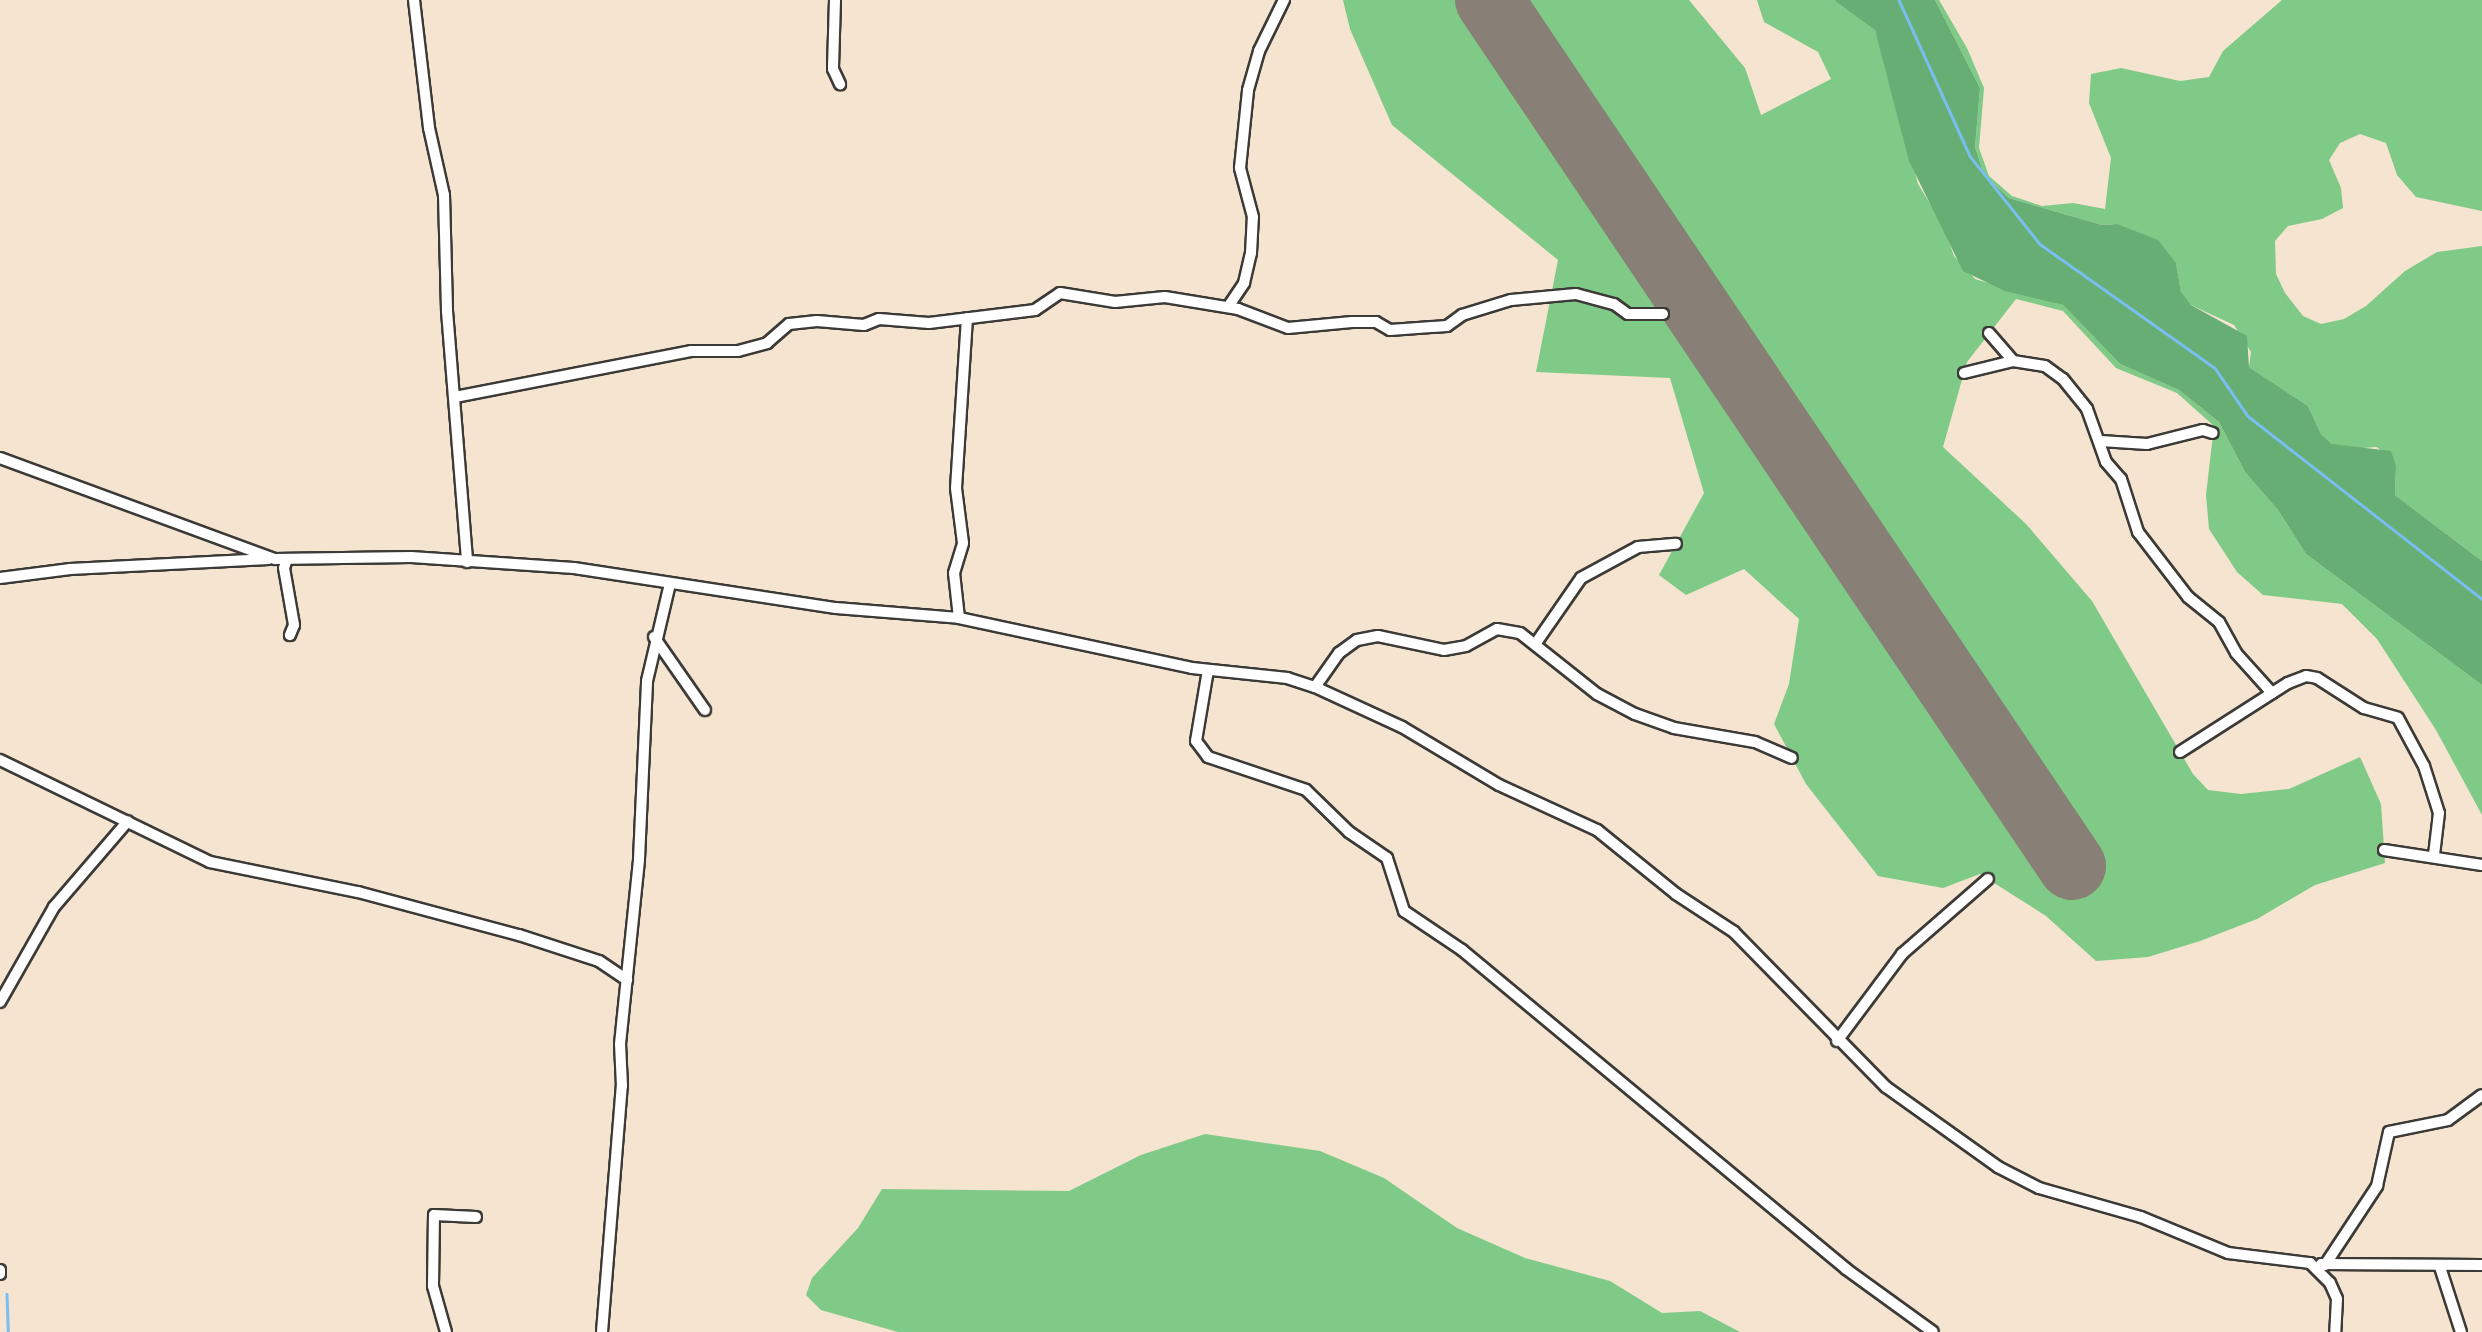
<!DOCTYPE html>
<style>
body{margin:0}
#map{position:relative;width:2482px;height:1332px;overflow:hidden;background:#f4e4d0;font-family:"Sorts Mill Goudy",serif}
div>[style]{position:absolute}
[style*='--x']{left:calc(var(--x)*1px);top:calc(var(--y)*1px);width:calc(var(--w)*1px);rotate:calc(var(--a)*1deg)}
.green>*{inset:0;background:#7fca87}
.forest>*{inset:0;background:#67ae74}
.stream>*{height:2.5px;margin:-1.25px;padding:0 1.25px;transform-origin:1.25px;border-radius:1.25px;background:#78beef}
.runway>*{height:68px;margin:-34px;padding:0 34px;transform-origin:34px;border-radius:34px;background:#888076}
.roads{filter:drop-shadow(2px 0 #3c3a37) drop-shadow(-2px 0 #3c3a37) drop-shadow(0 2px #3c3a37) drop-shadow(0 -2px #3c3a37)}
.minor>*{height:10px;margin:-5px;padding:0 5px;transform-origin:5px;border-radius:5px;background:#fff}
span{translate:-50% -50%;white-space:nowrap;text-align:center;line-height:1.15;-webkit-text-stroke:5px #f6f6f2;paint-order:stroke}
</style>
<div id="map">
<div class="green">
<i style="clip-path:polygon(1343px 0,1457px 0,2050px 879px,2091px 865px,2042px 782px,1861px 533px,1506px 0,1689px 0,1745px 68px,1761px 115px,1831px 79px,1818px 52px,1764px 22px,1757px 0,1834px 0,1864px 18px,1875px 30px,1889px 73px,1918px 184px,1943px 225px,1954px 256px,1975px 279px,2063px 305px,2120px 364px,2179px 390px,2219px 422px,2245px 472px,2278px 510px,2306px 554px,2482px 685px,2482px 815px,2436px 730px,2377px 639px,2342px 604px,2263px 595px,2237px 572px,2209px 529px,2206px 495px,2214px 426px,2177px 393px,2116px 368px,2063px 311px,2016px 299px,1967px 362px,1943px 447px,2026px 524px,2092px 601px,2193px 774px,2208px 790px,2241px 794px,2289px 789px,2360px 757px,2381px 804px,2385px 863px,2315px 885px,2257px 919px,2200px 941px,2148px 957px,2096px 961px,2046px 916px,1980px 874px,1943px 888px,1878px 876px,1806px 784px,1774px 724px,1789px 684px,1799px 619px,1744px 569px,1686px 595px,1659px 575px,1704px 493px,1670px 378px,1536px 372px,1558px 260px,1392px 125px,1350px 29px)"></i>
<i style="clip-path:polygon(1935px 0,1939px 0,1967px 48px,1984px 88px,1979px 148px,1989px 176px,2012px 196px,2042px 206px,2073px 203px,2105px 209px,2111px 158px,2089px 103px,2091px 74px,2121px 68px,2180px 81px,2209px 77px,2223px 51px,2282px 0,2482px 0,2482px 211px,2416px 197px,2397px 175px,2386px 143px,2360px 134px,2340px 143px,2329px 160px,2341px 188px,2343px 208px,2322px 219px,2288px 226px,2275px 241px,2276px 274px,2285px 293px,2303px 316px,2321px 324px,2344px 319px,2366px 306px,2405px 271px,2437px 252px,2482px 246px,2482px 561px,2395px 495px,2396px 466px,2377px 447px,2347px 449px,2332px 444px,2321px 434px,2308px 406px,2249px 367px,2251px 352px,2234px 325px,2191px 305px,2181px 293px,2176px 263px,2117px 224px,2102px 225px,2009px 198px,1984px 175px,1975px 147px,1980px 88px)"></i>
<i style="clip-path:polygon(1205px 1134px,1320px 1151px,1384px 1178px,1457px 1228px,1525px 1258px,1610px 1281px,1662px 1313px,1700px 1311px,1740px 1332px,898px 1332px,821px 1310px,806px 1295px,812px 1278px,858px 1228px,882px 1189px,1069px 1191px,1141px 1155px)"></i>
</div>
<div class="forest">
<i style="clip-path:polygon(1834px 0,1935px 0,1980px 88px,1975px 147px,1984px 175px,2009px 198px,2102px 225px,2117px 224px,2158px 240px,2176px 263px,2181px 292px,2191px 305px,2247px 336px,2249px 367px,2308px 406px,2321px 434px,2332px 444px,2391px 451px,2396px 466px,2395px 495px,2482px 561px,2482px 685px,2306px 554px,2278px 510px,2245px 472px,2219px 422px,2179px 390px,2120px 364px,2063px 305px,2005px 291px,1963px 271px,1909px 161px,1875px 30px)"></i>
</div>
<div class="stream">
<i style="--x:1899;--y:0;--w:171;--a:65.5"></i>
<i style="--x:1970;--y:156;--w:112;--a:51.5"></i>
<i style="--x:2040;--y:244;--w:214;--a:35.3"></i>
<i style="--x:2215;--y:368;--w:58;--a:55.5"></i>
<i style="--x:2248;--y:416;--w:297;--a:38"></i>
<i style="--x:7;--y:1294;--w:38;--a:88"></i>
</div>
<div class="runway">
<i style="--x:1489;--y:0;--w:1044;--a:56.05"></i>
</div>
<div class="roads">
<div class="minor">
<i style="--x:414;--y:0;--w:129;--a:83.3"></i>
<i style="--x:429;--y:128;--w:69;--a:77.4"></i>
<i style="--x:444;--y:195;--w:116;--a:88.5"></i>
<i style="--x:447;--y:311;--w:252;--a:85.4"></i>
<i style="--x:835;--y:0;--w:69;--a:91.7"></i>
<i style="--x:833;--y:69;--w:17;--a:65"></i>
<i style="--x:1228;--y:307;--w:29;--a:-56"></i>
<i style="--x:1244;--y:283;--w:31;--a:-77"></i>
<i style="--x:1251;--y:253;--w:36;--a:-87"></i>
<i style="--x:1253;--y:217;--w:51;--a:-104.9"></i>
<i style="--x:1240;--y:168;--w:78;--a:-84.1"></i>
<i style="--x:1248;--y:90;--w:41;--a:-74.2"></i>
<i style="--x:1259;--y:51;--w:57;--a:-63.9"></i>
<i style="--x:1989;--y:333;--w:37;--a:49"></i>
<i style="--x:1964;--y:373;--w:50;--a:-13.8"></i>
<i style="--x:2013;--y:361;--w:32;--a:9"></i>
<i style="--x:2045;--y:366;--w:22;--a:36"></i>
<i style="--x:2063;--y:379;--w:38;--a:51"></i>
<i style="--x:2087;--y:409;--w:56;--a:70.3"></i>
<i style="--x:2106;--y:462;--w:23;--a:49"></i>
<i style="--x:2121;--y:479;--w:56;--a:72.2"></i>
<i style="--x:2138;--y:532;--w:82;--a:52.4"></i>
<i style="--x:2188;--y:597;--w:40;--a:39"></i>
<i style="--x:2219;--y:622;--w:35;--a:61"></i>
<i style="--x:2236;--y:653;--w:54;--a:48"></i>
<i style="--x:455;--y:397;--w:240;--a:-11"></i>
<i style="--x:691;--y:351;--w:47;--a:0"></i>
<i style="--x:738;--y:351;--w:30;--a:-15"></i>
<i style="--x:767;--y:343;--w:29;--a:-41"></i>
<i style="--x:789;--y:324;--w:28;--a:-6"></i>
<i style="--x:817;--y:321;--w:47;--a:4.9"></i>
<i style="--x:864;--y:325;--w:16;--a:-22"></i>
<i style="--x:879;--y:319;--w:50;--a:4.6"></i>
<i style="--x:929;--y:323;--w:107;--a:-7"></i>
<i style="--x:1035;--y:310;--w:30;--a:-34"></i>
<i style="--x:1060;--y:293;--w:56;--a:9.3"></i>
<i style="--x:1115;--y:302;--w:50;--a:-5.7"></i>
<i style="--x:1165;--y:297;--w:74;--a:9.3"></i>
<i style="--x:1238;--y:309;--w:53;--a:20.8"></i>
<i style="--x:1288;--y:328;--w:64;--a:-5.4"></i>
<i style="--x:1352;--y:322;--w:24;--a:0"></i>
<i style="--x:1376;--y:322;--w:16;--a:30"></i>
<i style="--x:1390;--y:330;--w:57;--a:-4"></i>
<i style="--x:1447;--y:326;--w:19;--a:-36"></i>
<i style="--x:1462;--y:315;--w:51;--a:-17"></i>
<i style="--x:1511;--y:300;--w:65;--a:-5.3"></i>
<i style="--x:1576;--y:294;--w:39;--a:15"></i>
<i style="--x:1614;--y:304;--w:17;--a:36"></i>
<i style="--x:1628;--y:314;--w:35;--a:0"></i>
<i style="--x:2101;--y:441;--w:46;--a:3.7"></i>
<i style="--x:2147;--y:444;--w:58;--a:-14"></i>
<i style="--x:2203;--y:430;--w:10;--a:17"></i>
<i style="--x:0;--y:458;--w:293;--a:20.2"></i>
<i style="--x:275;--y:559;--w:136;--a:-0.8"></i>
<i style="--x:411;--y:557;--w:163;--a:3.9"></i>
<i style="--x:574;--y:568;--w:265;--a:8.7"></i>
<i style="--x:836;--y:608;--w:123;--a:4.6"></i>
<i style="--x:959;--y:618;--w:238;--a:12.1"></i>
<i style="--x:1192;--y:668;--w:96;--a:6"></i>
<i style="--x:1287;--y:678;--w:29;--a:18"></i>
<i style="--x:1315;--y:687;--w:96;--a:24.7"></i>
<i style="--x:1402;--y:727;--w:113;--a:30.9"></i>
<i style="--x:1499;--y:785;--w:108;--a:24.7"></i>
<i style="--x:1597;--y:830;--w:102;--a:39"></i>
<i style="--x:1676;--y:894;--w:69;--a:33.2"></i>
<i style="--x:1734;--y:932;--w:217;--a:45.6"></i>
<i style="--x:1886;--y:1087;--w:138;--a:35.5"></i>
<i style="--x:1998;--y:1167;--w:46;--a:27.1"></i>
<i style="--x:2039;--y:1188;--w:106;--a:15.9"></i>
<i style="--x:2141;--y:1217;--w:94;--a:22.5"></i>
<i style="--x:2228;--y:1253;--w:83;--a:7"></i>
<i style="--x:2310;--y:1263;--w:28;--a:45"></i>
<i style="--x:2330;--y:1283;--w:17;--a:66"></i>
<i style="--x:2337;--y:1299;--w:33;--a:93"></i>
<i style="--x:287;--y:559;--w:9;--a:108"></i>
<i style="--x:284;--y:568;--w:58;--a:80"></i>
<i style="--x:294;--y:625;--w:11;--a:112"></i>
<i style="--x:0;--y:578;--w:71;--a:-7.3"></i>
<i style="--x:70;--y:569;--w:199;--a:-2.9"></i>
<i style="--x:959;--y:618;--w:45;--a:-96.3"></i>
<i style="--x:954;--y:573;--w:31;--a:-73"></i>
<i style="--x:963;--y:543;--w:55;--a:-97.3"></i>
<i style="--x:956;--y:488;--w:170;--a:-86.3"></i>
<i style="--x:654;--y:637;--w:89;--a:55.1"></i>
<i style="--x:1536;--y:643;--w:79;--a:-55.3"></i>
<i style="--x:1581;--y:578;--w:65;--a:-28.5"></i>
<i style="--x:1638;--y:547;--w:38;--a:-5"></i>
<i style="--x:1208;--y:670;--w:72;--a:99.6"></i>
<i style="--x:1196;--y:741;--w:20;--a:53"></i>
<i style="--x:1208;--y:757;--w:103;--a:18.6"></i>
<i style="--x:1306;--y:790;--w:60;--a:44.3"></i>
<i style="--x:1349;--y:832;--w:46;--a:34.4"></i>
<i style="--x:1387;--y:858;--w:56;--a:72.2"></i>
<i style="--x:1404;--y:911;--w:70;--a:33.9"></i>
<i style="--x:1462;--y:950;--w:499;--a:39.7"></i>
<i style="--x:1846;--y:1269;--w:107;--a:35.9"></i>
<i style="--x:1315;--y:687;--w:42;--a:-54.8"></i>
<i style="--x:1339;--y:653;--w:22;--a:-36"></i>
<i style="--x:1357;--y:640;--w:21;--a:-11"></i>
<i style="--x:1378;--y:636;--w:67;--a:12"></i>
<i style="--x:1444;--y:650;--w:22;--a:-10"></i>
<i style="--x:1466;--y:646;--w:35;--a:-29"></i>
<i style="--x:1497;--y:629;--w:23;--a:10"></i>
<i style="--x:1520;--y:633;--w:98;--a:38.4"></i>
<i style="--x:1597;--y:694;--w:43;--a:27.8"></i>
<i style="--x:1635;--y:714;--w:41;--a:19.7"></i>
<i style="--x:1674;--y:728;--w:82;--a:9.8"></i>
<i style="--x:1755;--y:742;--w:40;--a:23.4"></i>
<i style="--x:2180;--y:752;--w:128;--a:-32.6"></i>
<i style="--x:2288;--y:683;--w:19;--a:-21"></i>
<i style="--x:2306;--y:676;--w:11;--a:10"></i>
<i style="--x:2317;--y:678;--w:56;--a:32.6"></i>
<i style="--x:2364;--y:708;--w:35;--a:16"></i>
<i style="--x:2398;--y:718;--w:55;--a:61.6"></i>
<i style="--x:2424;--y:766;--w:49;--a:72.3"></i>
<i style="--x:2439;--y:813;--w:42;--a:96.8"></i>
<i style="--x:0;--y:760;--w:233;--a:25.9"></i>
<i style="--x:210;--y:862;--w:151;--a:11.5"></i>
<i style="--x:358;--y:892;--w:167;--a:15"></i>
<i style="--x:519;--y:935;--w:84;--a:18"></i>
<i style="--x:599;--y:961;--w:34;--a:34"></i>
<i style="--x:2384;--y:850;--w:99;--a:8.7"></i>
<i style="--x:0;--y:1002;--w:109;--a:-60.4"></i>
<i style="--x:54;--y:907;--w:113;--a:-49.3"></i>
<i style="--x:1837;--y:1041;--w:109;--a:-53.2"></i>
<i style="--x:1902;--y:954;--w:114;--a:-41.1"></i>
<i style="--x:2321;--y:1264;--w:161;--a:0.4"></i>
<i style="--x:2325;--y:1265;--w:95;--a:-56.6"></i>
<i style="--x:2377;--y:1186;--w:55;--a:-77.5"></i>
<i style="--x:2389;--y:1132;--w:60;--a:-11.5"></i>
<i style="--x:2448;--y:1120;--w:42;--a:-36.3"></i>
<i style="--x:2440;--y:1267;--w:68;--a:72.1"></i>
<i style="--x:0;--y:1270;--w:4;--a:90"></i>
<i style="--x:446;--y:1332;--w:48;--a:-105.8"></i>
<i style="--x:433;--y:1286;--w:71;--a:-89.2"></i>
<i style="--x:434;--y:1215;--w:42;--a:2.7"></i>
<i style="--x:602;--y:1332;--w:247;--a:-85.4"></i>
<i style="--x:622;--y:1086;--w:42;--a:-92.7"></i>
<i style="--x:620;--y:1044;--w:186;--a:-84.1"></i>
<i style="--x:639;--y:859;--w:178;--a:-87.4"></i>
<i style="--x:647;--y:681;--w:100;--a:-76.7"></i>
</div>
</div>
</div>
